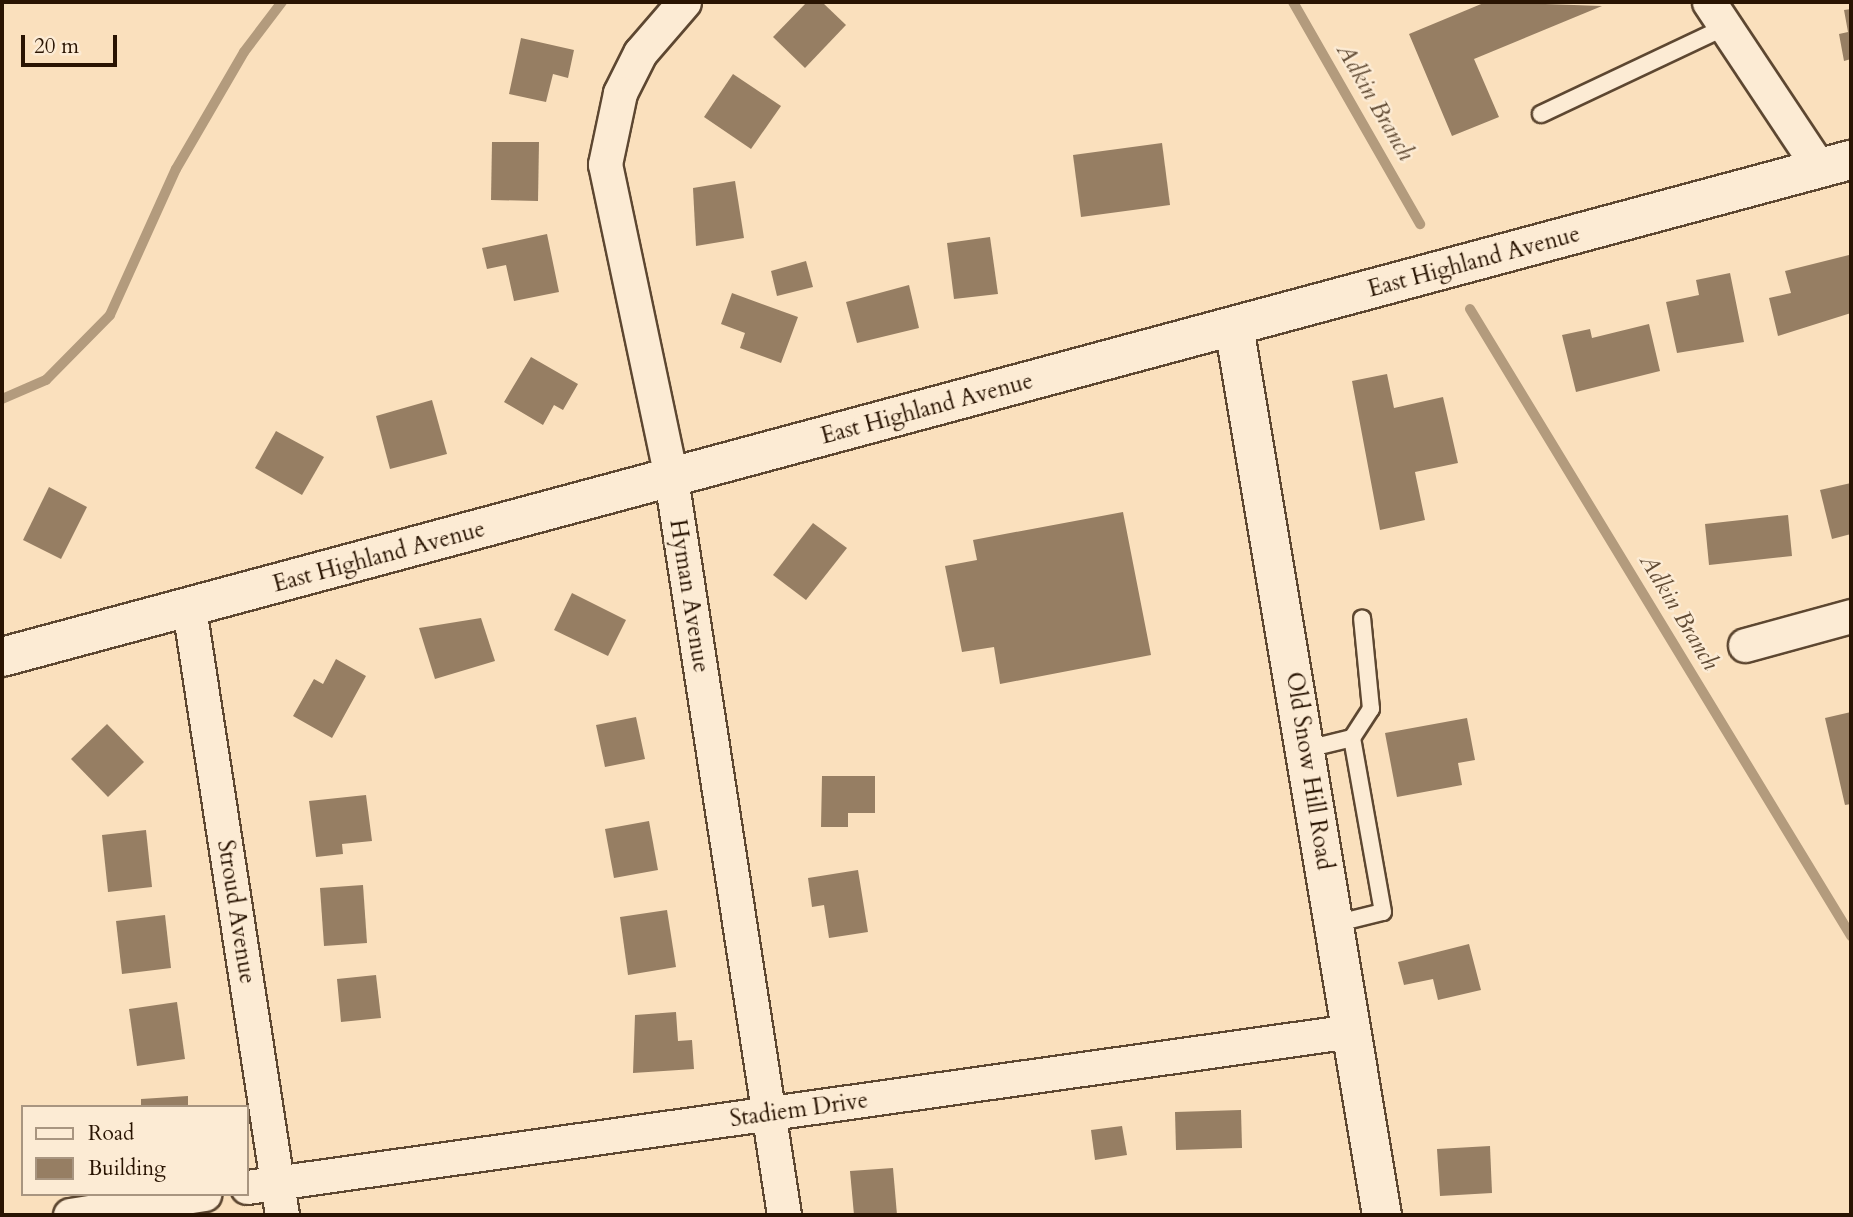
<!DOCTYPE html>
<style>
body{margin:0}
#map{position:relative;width:1853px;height:1217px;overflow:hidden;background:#fae0bd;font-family:Cardo,serif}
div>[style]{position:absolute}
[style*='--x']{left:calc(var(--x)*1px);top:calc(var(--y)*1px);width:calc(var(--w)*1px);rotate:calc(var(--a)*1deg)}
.stream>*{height:10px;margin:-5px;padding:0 5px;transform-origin:5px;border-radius:5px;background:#b39b7d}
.building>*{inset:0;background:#967e63}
.roads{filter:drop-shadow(2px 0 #5d4731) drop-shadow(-2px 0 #5d4731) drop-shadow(0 2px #5d4731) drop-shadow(0 -2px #5d4731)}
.service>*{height:16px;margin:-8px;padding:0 8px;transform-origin:8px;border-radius:8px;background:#fcebd4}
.minor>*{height:33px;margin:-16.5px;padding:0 16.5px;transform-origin:16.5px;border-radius:16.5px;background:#fcebd4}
.tertiary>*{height:38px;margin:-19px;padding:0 19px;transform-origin:19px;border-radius:19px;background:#fcebd4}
span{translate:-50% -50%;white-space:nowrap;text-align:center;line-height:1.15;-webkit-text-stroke:5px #fcebd4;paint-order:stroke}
.street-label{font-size:23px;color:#291402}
.water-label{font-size:24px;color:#604a33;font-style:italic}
.frame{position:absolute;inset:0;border:4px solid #291402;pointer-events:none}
.legend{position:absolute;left:21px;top:1105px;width:228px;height:91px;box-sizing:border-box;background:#fcebd4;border:2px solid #a89580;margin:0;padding:9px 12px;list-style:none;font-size:21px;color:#291402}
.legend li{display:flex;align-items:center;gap:14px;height:35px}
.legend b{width:35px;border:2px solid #a89580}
.scale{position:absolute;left:21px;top:35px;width:96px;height:32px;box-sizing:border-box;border:4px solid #291402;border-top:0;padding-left:9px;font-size:21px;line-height:24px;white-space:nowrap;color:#291402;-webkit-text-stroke:5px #fcebd4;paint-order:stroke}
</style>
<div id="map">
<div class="stream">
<i style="--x:1293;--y:2;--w:256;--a:60.2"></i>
<i style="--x:1470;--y:309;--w:734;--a:58.71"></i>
<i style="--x:2;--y:399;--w:48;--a:-23.4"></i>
<i style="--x:46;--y:380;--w:91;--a:-45.4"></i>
<i style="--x:110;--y:315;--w:160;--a:-65.7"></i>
<i style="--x:176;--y:169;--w:135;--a:-59.8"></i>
<i style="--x:244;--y:52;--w:63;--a:-52.8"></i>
</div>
<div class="building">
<i style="clip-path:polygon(807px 2px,822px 2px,846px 25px,805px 68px,773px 37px)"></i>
<i style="clip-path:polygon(1486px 2px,1602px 6px,1474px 59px,1499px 117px,1452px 136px,1409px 34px)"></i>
<i style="clip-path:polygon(1851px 9px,1851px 59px,1844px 61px,1839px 34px,1848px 32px,1844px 10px)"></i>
<i style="clip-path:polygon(521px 38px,574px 50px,568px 78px,553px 74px,546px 102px,509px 94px)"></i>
<i style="clip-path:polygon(733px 74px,781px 106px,751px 149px,704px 117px)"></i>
<i style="clip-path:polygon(492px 142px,539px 142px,538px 201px,491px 200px)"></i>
<i style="clip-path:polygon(1162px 143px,1170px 205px,1081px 217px,1073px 155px)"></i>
<i style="clip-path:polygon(735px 181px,744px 238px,696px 246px,693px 188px)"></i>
<i style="clip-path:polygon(547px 234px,559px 292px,514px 301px,506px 265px,487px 269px,482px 248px)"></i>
<i style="clip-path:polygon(990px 237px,998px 294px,954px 299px,947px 243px)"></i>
<i style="clip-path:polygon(1849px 255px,1851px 313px,1778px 336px,1769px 298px,1791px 293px,1785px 271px)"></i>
<i style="clip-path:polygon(806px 261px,813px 287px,777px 296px,771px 271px)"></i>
<i style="clip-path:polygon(1730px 273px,1744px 342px,1677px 353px,1666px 302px,1699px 295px,1696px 280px)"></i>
<i style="clip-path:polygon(909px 285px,919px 328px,857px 343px,846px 302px)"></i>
<i style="clip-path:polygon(732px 293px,798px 317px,781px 363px,740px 348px,745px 333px,721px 324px)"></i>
<i style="clip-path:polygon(1649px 324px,1660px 371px,1576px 392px,1562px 335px,1590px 329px,1592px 338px)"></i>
<i style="clip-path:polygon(531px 357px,578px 384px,563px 410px,554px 405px,543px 425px,504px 402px)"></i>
<i style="clip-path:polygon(1387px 374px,1394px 408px,1443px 397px,1458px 463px,1415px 472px,1425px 520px,1380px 530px,1352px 381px)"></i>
<i style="clip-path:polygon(432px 400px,447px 454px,390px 469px,376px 416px)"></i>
<i style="clip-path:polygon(276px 431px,324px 457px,302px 495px,255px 468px)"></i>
<i style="clip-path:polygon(1851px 483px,1851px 534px,1832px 539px,1820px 490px)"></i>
<i style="clip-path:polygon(49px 487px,87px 507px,61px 559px,23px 540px)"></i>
<i style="clip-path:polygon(1123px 512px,1151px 655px,1000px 684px,994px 647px,962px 652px,945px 566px,977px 560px,973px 540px)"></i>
<i style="clip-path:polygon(1788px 515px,1792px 556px,1709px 565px,1705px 524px)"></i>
<i style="clip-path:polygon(813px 523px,847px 548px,806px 600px,773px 575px)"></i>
<i style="clip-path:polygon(572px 593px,626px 620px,608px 656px,554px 630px)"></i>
<i style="clip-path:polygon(481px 618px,495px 661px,435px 679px,419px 628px)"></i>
<i style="clip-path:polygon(336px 659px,366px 676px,332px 738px,293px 716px,314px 679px,323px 684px)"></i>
<i style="clip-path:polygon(1851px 712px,1851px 804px,1845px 805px,1825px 718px)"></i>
<i style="clip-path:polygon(636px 717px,645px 759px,605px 767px,596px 725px)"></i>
<i style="clip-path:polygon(1467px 718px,1475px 760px,1458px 763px,1462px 785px,1397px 797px,1385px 733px)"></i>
<i style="clip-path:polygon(107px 724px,144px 762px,108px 797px,71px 759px)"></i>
<i style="clip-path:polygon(822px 776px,875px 776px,875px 813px,848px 813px,848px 827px,821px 827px)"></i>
<i style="clip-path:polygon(366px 795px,372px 841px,342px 844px,343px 854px,316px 857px,309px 801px)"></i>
<i style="clip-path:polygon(649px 821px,658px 870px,614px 878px,605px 829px)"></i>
<i style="clip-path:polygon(146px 830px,152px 887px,108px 892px,102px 835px)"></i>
<i style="clip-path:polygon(858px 870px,868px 932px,829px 938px,824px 905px,812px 907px,808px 878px)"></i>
<i style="clip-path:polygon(363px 885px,367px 943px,324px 946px,320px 888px)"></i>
<i style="clip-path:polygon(667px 910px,676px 967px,628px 975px,620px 917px)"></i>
<i style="clip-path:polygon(165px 915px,171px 968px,122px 974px,116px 921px)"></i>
<i style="clip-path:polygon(1469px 944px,1481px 990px,1438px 1000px,1433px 979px,1404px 985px,1398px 962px)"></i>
<i style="clip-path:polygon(376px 975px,381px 1018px,341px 1022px,337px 979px)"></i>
<i style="clip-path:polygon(177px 1002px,185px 1059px,137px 1066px,129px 1009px)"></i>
<i style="clip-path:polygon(676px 1012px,678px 1041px,692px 1040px,694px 1069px,633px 1073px,635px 1015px)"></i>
<i style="clip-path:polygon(188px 1096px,188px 1107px,141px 1107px,141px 1099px)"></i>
<i style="clip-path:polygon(1241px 1110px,1242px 1148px,1176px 1150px,1175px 1112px)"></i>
<i style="clip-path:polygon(1122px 1126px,1127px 1155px,1095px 1160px,1091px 1130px)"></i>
<i style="clip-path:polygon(1490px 1146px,1492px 1193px,1440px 1196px,1437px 1149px)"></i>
<i style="clip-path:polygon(893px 1168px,897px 1215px,854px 1215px,850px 1171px)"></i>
</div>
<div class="roads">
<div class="service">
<i style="--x:1541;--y:114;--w:204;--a:-25.3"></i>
<i style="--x:1307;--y:749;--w:46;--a:-13.7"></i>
<i style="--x:1352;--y:738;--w:35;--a:-57"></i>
<i style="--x:1371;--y:709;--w:91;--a:-95.6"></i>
<i style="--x:1334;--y:924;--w:50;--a:-13.8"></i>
<i style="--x:1383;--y:912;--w:177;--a:-100.1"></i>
</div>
<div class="minor">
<i style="--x:684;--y:2;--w:67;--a:130.8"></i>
<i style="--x:640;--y:53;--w:45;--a:116.6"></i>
<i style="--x:620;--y:93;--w:73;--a:101.9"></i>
<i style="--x:605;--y:164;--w:321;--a:78.1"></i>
<i style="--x:671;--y:478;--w:746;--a:81.28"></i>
<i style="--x:1709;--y:2;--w:201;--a:56.4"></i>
<i style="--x:189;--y:608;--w:614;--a:81.29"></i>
<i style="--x:1745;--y:645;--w:110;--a:-15.3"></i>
<i style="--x:247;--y:1187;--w:1115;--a:-8.04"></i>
<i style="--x:70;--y:1215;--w:136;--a:-8.9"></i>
</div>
<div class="tertiary">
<i style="--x:1234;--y:326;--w:901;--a:80.55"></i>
<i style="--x:2;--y:657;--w:1915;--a:-15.05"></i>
</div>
</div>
<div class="street-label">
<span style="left:1474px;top:262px;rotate:-15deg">East Highland Avenue</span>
<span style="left:927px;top:409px;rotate:-15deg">East Highland Avenue</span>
<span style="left:379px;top:557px;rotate:-15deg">East Highland Avenue</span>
<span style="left:689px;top:596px;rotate:81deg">Hyman Avenue</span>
<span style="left:1309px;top:771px;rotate:81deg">Old Snow Hill Road</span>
<span style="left:236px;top:912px;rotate:81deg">Stroud Avenue</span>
<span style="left:799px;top:1110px;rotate:-8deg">Stadiem Drive</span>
</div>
<div class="water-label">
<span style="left:1375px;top:102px;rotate:60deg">Adkin Branch</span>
<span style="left:1679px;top:612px;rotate:59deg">Adkin Branch</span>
</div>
<div class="frame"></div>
<ul class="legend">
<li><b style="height:9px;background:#fcebd4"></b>Road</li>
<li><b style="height:19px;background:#967e63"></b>Building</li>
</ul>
<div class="scale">20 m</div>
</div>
